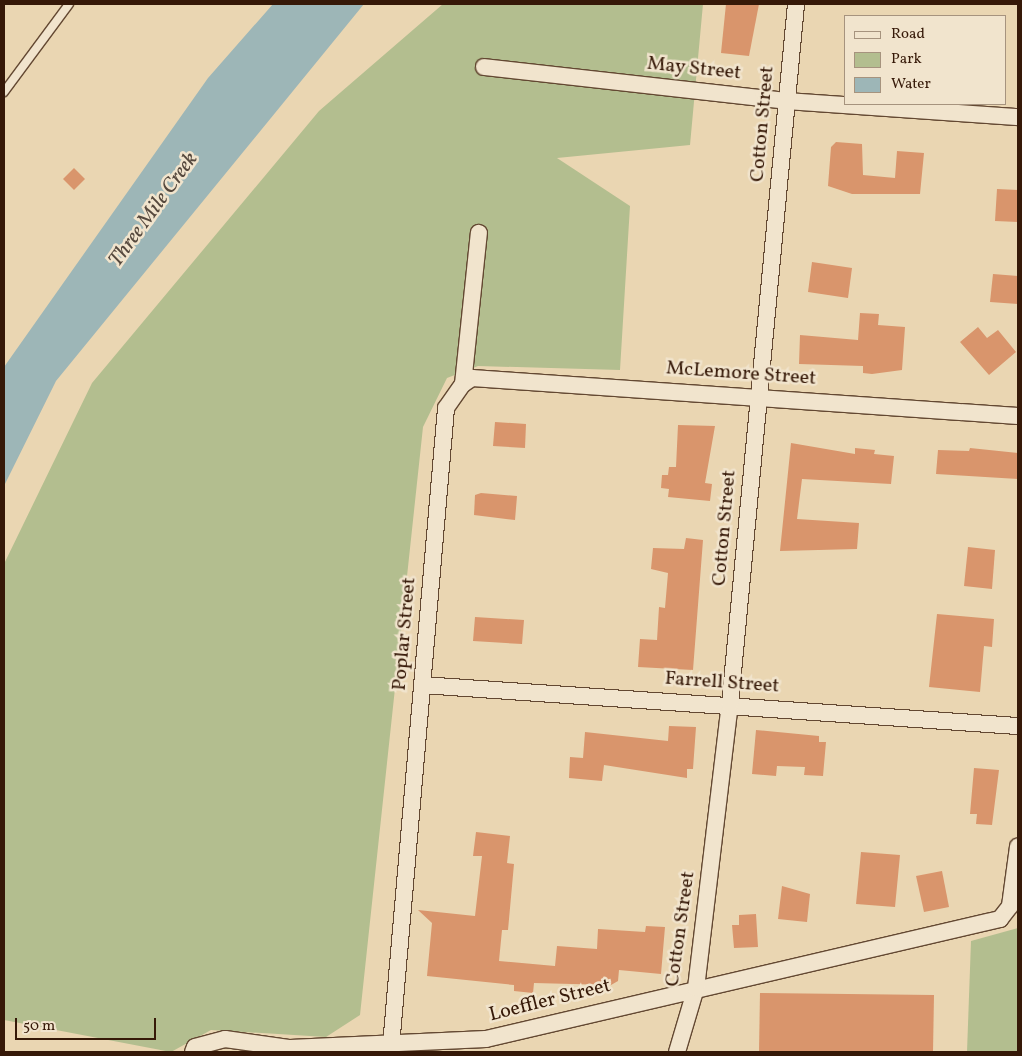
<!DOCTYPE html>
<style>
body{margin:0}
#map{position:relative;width:1022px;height:1056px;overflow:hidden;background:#ead6b2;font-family:Vollkorn,serif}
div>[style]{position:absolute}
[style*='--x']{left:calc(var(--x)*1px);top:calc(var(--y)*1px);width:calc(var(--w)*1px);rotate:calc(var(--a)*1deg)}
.green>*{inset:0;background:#b3be8f}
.water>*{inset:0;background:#9db6b7}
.building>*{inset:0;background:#d9956c}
.roads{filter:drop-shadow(1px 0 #634832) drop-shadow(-1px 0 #634832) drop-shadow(0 1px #634832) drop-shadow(0 -1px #634832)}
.service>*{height:8px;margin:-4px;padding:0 4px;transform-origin:4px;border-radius:4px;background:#f1e4cd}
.minor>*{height:16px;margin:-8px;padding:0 8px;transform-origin:8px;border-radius:8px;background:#f1e4cd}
span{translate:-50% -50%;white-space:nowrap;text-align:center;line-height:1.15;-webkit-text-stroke:5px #f1e4cd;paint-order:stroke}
.street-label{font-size:20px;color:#361908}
.water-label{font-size:21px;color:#55483d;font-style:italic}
.frame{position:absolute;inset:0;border:5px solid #361908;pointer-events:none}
.legend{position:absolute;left:844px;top:15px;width:162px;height:90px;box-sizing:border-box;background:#f1e4cd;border:1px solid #a6937e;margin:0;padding:6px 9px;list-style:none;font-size:15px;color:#361908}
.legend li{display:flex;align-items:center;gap:10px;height:25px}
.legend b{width:25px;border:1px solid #a6937e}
.scale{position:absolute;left:15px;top:1018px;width:141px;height:22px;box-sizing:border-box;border:2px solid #361908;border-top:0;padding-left:6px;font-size:15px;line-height:18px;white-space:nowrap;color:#361908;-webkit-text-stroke:4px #f1e4cd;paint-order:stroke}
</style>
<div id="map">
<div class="green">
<i style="clip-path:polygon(443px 4px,703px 4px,690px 145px,557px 158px,630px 206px,620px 370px,478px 366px,447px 378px,423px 427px,360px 1015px,326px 1037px,211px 1030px,171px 1052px,4px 1020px,4px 564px,92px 383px,319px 111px)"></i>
<i style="clip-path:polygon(1018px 928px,1018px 1052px,967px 1052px,971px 941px)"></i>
</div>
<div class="water">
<i style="clip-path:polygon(273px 4px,364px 4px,56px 381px,4px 486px,4px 367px,208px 78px)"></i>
</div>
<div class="building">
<i style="clip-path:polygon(726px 4px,759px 4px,749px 56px,721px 53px)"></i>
<i style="clip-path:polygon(836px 142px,862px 144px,863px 175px,895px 178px,897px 151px,924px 153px,920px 194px,852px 194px,828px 186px,831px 147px)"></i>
<i style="clip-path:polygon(74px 168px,85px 179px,74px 190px,63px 179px)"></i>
<i style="clip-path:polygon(997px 189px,1018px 190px,1018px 222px,995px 221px)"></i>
<i style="clip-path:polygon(812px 262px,852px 268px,848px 298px,808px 292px)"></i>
<i style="clip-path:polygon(993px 274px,1018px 276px,1018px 304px,990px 302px)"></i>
<i style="clip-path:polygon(860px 313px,879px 314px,878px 325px,905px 327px,902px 370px,872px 374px,863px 373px,863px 366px,799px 364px,800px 335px,858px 340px)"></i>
<i style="clip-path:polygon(978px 327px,987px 338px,998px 330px,1016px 352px,989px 375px,960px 342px)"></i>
<i style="clip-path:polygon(495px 422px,526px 424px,525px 448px,493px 446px)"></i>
<i style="clip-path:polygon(678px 425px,715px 426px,705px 483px,712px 484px,710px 501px,668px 497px,669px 489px,661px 488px,662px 475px,668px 475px,669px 467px,676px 467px)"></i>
<i style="clip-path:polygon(791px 443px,855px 454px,855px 448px,875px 450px,874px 454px,894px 456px,891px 484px,802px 479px,797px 519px,859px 523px,857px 549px,780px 551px)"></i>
<i style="clip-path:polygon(970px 448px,1018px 453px,1018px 479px,936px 474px,938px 450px,969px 451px)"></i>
<i style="clip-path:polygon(481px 493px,517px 496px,515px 520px,474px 515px,475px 495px)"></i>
<i style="clip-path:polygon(686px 538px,703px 540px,693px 670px,638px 667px,640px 639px,657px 640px,659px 607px,665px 608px,668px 573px,651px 569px,653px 548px,684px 549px)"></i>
<i style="clip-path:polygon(968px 547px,995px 550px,992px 589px,964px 586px)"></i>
<i style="clip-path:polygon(937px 614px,994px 619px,992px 647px,984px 646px,980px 692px,929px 687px)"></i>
<i style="clip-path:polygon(475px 617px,524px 620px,522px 644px,473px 641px)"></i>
<i style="clip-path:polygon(669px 726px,696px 727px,693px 769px,687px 769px,687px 778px,604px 765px,602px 781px,569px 778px,570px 757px,583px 758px,585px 732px,668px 741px)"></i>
<i style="clip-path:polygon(756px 730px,819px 736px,819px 742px,826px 742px,823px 776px,804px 775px,805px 767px,777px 766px,776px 776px,752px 774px)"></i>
<i style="clip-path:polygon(974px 768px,999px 770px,992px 825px,976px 824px,977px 814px,970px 814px)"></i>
<i style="clip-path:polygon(476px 832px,510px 836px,507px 863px,514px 864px,508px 930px,502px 930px,499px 961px,555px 966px,557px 946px,597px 949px,598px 929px,645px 932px,646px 926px,665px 927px,661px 974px,619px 970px,618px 981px,611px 985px,534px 983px,533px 993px,514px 991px,514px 985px,427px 976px,432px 923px,418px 910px,475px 916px,482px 856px,473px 856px)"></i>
<i style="clip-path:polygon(861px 852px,900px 855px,895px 907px,856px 904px)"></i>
<i style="clip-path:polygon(942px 871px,949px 907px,924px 912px,916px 876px)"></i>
<i style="clip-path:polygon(782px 886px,810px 894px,807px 922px,778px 919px)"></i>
<i style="clip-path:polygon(756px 914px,758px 947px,734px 948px,732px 925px,739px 925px,739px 915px)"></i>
<i style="clip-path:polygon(760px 993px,934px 995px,933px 1052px,759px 1052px)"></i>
</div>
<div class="roads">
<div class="service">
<i style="--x:4;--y:92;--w:109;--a:-53.5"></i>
</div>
<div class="minor">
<i style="--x:484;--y:67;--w:305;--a:6.4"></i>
<i style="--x:787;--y:101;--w:232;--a:4"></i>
<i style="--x:463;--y:384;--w:11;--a:-34"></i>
<i style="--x:472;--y:378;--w:547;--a:3.98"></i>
<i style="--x:422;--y:685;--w:597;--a:3.94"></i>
<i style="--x:391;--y:1046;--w:640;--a:-85.07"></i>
<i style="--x:446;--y:408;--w:29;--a:-55"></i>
<i style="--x:463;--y:384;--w:152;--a:-84"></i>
<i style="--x:193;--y:1052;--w:5;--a:-68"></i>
<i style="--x:195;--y:1047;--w:31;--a:-15"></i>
<i style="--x:225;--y:1039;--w:66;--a:7.9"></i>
<i style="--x:290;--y:1048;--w:196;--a:-2.6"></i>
<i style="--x:486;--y:1039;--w:528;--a:-13.14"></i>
<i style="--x:1000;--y:919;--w:16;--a:-52"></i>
<i style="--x:1010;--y:906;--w:60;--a:-82.3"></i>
<i style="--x:677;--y:1052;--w:67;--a:-73.5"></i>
<i style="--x:696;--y:988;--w:286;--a:-83.2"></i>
<i style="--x:730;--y:704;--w:703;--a:-84.61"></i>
</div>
</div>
<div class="street-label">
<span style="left:694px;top:69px;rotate:6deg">May Street</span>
<span style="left:763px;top:124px;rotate:-85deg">Cotton Street</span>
<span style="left:741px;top:374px;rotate:4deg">McLemore Street</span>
<span style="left:725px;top:528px;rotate:-85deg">Cotton Street</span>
<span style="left:405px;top:634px;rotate:-85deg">Poplar Street</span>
<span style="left:722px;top:683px;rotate:4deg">Farrell Street</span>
<span style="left:681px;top:929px;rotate:-82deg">Cotton Street</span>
<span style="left:550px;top:1001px;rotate:-14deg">Loeffler Street</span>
</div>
<div class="water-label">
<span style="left:154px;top:210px;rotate:-54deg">Three Mile Creek</span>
</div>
<div class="frame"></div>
<ul class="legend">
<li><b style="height:6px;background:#f1e4cd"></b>Road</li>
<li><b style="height:14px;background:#b3be8f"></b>Park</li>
<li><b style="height:14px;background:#9db6b7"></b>Water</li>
</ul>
<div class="scale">50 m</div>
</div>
